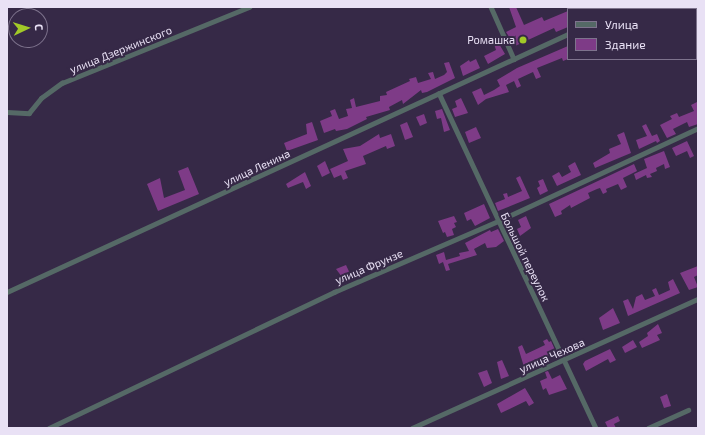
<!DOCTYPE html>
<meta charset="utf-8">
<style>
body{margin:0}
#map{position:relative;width:705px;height:435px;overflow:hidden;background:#362947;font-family:"Exo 2",sans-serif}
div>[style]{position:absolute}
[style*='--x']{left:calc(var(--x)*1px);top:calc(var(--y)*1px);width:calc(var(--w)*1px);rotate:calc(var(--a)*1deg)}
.building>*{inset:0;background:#7e3b87}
.street>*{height:4.5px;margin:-2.25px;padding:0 2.25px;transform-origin:2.25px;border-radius:2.25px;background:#556966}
.dots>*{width:11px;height:11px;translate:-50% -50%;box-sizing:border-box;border:2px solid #362947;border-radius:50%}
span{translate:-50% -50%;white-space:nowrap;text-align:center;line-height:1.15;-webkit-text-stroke:4px #362947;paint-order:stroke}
.poi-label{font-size:11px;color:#e9e1f5}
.right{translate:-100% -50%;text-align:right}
.street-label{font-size:11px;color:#e9e1f5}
.frame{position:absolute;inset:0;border:8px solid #e9e1f5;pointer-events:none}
.legend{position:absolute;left:567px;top:8px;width:130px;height:52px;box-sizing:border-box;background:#362947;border:1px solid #7e738d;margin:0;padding:5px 7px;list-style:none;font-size:12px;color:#e9e1f5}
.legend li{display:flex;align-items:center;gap:8px;height:20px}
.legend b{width:20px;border:1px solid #7e738d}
.north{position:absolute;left:8px;top:8px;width:40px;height:40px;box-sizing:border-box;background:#362947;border:1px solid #7e738d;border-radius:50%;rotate:86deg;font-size:11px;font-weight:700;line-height:16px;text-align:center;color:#e9e1f5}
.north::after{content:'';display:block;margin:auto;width:14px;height:18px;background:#a2c928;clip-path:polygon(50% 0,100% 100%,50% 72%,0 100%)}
</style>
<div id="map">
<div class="building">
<i style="clip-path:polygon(509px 7px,516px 7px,524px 25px,542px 17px,544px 21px,568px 11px,568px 27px,556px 32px,554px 28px,515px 46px,506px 32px,516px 27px)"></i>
<i style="clip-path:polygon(498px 42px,505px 54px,488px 64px,484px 56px,496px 50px,494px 44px)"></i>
<i style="clip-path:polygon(568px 46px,568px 59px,563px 61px,562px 58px,537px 68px,541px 77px,536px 79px,533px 72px,518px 79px,521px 86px,517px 88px,514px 81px,506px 85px,509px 92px,486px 99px,478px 105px,472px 92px,481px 88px,484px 95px,494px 90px,500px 86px,497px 80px,517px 68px)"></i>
<i style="clip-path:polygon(476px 59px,480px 68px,463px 76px,460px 66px,469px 60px,470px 62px)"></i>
<i style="clip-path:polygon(449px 62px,455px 78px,427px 92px,422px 93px,421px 90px,403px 104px,402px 100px,389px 107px,390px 110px,366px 117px,367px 119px,347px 129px,336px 131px,335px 129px,324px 133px,320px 121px,332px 116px,330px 111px,335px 109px,339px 119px,348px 116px,346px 109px,352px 108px,350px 100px,354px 98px,356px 107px,380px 101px,380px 96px,387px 95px,386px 92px,410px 81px,409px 79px,416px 77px,418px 83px,431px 79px,428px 73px,433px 72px,435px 79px,444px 75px,447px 72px,444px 63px)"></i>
<i style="clip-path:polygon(461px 98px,468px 113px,455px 117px,452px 109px,457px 107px,455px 101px)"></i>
<i style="clip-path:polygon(697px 102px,698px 124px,689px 127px,687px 122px,673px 129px,676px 134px,667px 138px,660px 125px,672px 119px,670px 116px,677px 113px,679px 117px,694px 111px,691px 105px)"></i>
<i style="clip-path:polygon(442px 109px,450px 130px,444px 132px,441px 118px,437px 119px,435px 111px)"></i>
<i style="clip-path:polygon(424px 114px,427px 123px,420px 126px,416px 117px)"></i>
<i style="clip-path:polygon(312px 122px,318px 140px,287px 151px,284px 143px,307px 134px,306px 124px)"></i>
<i style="clip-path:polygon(407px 122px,413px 137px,405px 140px,400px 125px)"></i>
<i style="clip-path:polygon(646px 124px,652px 136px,657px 134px,660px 141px,657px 143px,656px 141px,639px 149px,636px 140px,647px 136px,642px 126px)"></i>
<i style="clip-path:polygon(476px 127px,481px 138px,469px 143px,465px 132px)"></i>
<i style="clip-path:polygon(624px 132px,631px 153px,595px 168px,593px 163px,610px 153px,609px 149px,621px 144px,617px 135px)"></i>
<i style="clip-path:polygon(379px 134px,380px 138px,391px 134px,395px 146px,387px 149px,386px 146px,363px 156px,366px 164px,345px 171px,348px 178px,343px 180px,341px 175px,334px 178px,330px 169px,348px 161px,343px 149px,360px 146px)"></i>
<i style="clip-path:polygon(687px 141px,694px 156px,690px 158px,687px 151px,676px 156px,672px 148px)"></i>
<i style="clip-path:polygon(664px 151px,670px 167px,665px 169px,664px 164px,656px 168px,657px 171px,650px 174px,652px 177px,647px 178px,646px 175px,636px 180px,634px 174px,647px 168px,644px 159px)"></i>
<i style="clip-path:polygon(325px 161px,330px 173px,322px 177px,317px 166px)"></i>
<i style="clip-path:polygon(575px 162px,581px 175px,557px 186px,552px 176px,559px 172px,562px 177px,571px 172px,568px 166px)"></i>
<i style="clip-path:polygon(634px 164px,637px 171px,623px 178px,627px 187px,621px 190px,618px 184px,606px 189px,607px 192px,603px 194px,600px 188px,597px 189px,588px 193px,590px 198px,571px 208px,570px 205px,561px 211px,562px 214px,555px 217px,549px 204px)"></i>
<i style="clip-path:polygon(188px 167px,199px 194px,158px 211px,147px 184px,160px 178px,164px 198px,185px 190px,178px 171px)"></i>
<i style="clip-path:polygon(305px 172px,311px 186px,306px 189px,303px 182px,288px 188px,286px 184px)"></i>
<i style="clip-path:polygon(520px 176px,530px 198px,498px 211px,495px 203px,505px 199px,503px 194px,507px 193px,508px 197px,522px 191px,516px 178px)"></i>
<i style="clip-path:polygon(543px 179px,548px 191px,540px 195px,537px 188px,540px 186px,538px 181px)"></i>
<i style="clip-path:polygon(484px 204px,490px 218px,475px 226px,471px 219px,467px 221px,464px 213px)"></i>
<i style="clip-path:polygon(454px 216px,457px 222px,454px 223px,456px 227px,452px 229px,454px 235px,447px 237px,445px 232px,443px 233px,438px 221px)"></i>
<i style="clip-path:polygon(526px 216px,531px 228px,520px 236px,517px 229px,521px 227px,518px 220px)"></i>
<i style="clip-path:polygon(498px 229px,504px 241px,496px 247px,487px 248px,485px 243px,474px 249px,477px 255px,448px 264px,450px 270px,446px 271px,443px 262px,439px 264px,436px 255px,444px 252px,446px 260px,460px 256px,459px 253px,469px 251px,465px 243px,490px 230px,491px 232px)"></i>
<i style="clip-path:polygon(346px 265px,352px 278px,345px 281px,336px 269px)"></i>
<i style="clip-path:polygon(698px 266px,698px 275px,694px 277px,698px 287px,689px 290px,680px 273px)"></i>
<i style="clip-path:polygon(673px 279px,680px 293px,628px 316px,623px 301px,628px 299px,633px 309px,636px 297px,642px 294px,645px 300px,655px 296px,652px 290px,656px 288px,659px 295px,670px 290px,668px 282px)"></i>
<i style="clip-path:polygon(613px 308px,620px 323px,603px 330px,599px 318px)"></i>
<i style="clip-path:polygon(658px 324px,662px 333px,657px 335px,660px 340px,642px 348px,639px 342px,648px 336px,647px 333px)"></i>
<i style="clip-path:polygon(547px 339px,549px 342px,551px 341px,556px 352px,524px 367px,518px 347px,522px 345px,526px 354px,545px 345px,543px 341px)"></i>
<i style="clip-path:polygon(633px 340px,637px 347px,625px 353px,622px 347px)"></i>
<i style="clip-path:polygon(610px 349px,616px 360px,610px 363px,608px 359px,586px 371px,583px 364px,585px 361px)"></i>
<i style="clip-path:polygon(502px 360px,509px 376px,501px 379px,497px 362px)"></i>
<i style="clip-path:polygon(487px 370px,492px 383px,484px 387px,478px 373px)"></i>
<i style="clip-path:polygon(548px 371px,552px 379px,560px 375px,567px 389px,549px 395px,546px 388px,543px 390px,540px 381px,547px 378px,545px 372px)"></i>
<i style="clip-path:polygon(525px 388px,534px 403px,529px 406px,526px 401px,501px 413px,497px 404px)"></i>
<i style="clip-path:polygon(667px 394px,671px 406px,664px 408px,660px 397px)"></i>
<i style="clip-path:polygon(618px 416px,620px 421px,614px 424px,616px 428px,608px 428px,605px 422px)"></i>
</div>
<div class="street">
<i style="--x:491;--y:7;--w:57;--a:66.1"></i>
<i style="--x:575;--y:7;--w:2;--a:63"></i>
<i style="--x:620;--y:9;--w:4;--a:-27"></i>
<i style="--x:439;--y:93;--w:370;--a:64.9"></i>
<i style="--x:7;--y:112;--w:22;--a:3"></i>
<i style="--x:29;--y:113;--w:19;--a:-51"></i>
<i style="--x:41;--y:98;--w:26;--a:-36"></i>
<i style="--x:62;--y:83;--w:202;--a:-22.1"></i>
<i style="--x:7;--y:292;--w:617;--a:-24.7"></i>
<i style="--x:49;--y:428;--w:316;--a:-25.5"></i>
<i style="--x:334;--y:292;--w:179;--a:-23.4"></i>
<i style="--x:498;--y:221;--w:221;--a:-24.9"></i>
<i style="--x:412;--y:428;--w:314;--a:-24.3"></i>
<i style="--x:648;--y:428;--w:44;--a:-24.2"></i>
</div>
<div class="dots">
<i style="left:523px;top:40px;background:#a2c928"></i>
</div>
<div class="poi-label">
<span class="right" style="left:515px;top:40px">Ромашка</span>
</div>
<div class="street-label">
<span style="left:121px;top:50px;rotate:-22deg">улица Дзержинского</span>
<span style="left:257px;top:168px;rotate:-25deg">улица Ленина</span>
<span style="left:525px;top:257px;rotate:64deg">Большой переулок</span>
<span style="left:369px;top:267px;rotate:-23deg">улица Фрунзе</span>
<span style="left:552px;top:356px;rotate:-24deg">улица Чехова</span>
</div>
<div class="frame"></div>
<ul class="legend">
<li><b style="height:5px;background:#556966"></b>Улица</li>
<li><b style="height:11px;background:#7e3b87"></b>Здание</li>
</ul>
<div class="north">С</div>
</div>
